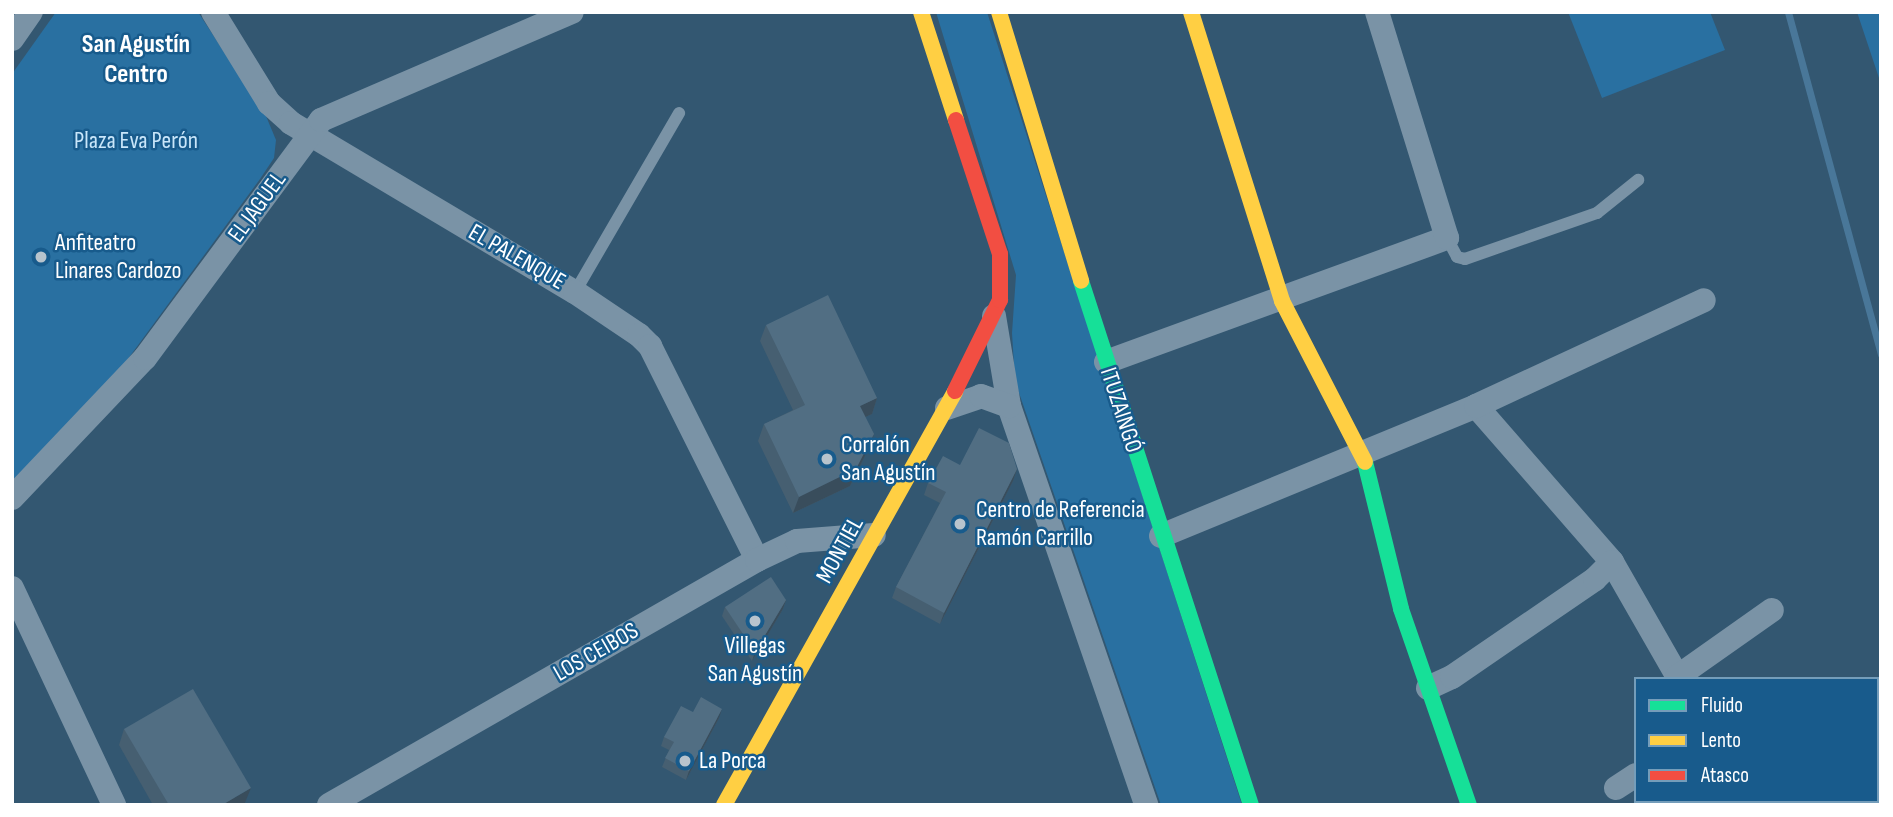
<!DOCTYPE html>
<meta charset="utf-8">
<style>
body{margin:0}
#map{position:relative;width:1893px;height:817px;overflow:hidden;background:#335771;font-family:"Sofia Sans Condensed",sans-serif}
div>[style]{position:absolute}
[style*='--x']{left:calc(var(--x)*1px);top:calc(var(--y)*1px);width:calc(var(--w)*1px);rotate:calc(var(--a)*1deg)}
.green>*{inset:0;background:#2970a1}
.stream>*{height:7px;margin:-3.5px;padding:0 3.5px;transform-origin:3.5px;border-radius:3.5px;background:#497799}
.lane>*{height:12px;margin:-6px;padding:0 6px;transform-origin:6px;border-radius:6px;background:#7a93a6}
.street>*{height:24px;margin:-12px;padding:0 12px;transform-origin:12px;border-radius:12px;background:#7a93a6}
.fast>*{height:16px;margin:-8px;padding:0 8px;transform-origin:8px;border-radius:8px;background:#16e098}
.slow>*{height:16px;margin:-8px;padding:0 8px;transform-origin:8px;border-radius:8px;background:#ffcf43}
.jam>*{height:16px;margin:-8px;padding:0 8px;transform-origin:8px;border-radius:8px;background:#f24e42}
.wall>*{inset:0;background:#465f71}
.shaded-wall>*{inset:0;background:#394d5c}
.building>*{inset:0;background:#516e83}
.dots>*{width:19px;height:19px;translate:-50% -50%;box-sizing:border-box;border:4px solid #185b8c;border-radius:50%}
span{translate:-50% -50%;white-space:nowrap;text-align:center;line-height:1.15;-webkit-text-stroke:5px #185b8c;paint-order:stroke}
.park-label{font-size:24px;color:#c9e6fa}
.street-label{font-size:24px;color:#fff}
.poi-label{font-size:24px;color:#fff}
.left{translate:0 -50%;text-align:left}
.neighbourhood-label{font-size:26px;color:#fff;font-weight:700}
.frame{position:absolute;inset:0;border:14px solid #fff;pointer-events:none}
.legend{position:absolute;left:1634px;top:677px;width:245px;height:126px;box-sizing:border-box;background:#185b8c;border:2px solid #749dba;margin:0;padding:9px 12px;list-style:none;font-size:21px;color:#fff}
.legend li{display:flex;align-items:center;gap:14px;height:35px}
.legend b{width:35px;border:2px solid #749dba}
</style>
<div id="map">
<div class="green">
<i style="clip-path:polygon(56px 12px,198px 12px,266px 116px,276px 140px,274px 158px,260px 179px,111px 382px,12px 485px,12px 74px)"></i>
<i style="clip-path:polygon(936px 12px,987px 12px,1242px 805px,1161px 805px,1015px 381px,1012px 333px,1016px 275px)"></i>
<i style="clip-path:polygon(1568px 12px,1710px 12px,1725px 50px,1602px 98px)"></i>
<i style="clip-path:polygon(1857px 12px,1881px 12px,1881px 84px)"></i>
</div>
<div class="stream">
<i style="--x:1788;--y:12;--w:355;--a:74.8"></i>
</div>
<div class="lane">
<i style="--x:1447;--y:238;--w:21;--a:62"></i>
<i style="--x:1457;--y:257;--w:8;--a:14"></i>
<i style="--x:1465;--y:259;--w:140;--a:-19.2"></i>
<i style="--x:1597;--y:213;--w:53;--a:-38.8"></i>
<i style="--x:575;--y:292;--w:207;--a:-59.8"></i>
<i style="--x:1783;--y:805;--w:4;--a:-76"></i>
</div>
<div class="street">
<i style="--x:213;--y:12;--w:107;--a:58.4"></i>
<i style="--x:269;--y:103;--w:30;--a:42"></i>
<i style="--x:291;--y:123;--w:330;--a:30.8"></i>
<i style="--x:575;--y:292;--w:77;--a:33.9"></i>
<i style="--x:639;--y:335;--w:16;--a:45"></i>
<i style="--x:650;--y:346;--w:239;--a:63.4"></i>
<i style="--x:12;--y:39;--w:33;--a:-55"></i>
<i style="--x:994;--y:316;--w:91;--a:80.5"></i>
<i style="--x:1009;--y:406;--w:422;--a:71"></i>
<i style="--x:1106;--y:362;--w:363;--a:-20"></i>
<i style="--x:1447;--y:238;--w:237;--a:-107.2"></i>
<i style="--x:1476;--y:406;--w:207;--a:48.9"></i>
<i style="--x:1612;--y:562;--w:135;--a:60.2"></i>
<i style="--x:947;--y:408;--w:36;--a:-19"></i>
<i style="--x:981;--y:396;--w:30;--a:20"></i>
<i style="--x:12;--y:498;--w:193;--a:-46.5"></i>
<i style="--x:145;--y:358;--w:296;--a:-53.5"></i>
<i style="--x:321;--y:120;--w:273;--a:-23.3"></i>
<i style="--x:1161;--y:536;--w:341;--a:-22.4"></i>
<i style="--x:1476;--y:406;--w:251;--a:-24.9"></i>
<i style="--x:12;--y:588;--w:240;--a:64.8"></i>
<i style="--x:1677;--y:677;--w:116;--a:-35.2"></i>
<i style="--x:1428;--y:688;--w:26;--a:-25"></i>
<i style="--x:1452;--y:677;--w:173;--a:-34.4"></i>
<i style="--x:1595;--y:579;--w:24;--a:-45"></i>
<i style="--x:1616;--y:788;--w:24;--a:-33"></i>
<i style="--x:329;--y:805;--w:493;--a:-29.8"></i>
<i style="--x:757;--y:560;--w:44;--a:-25.4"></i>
<i style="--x:797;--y:541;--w:77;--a:-4.5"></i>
</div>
<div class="fast">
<i style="--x:1081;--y:281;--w:551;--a:72.03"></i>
<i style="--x:1365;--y:462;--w:151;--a:76.2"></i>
<i style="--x:1401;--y:609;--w:207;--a:70.9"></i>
</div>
<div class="slow">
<i style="--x:921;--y:12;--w:114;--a:72"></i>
<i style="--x:999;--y:12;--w:281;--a:73"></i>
<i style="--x:1191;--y:12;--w:303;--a:72.5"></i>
<i style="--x:1282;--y:301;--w:181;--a:62.7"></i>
<i style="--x:724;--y:805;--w:474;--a:-60.8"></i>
</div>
<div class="jam">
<i style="--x:955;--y:391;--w:102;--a:-63.7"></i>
<i style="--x:1000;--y:300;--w:46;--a:-90"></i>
<i style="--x:1000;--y:254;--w:141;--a:-108.2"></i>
</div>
<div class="wall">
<i style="clip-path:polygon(766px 325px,877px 398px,872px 414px,865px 417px,874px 434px,868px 450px,850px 486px,793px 513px,758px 441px,764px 424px,793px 410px,760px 341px)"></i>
<i style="clip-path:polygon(960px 465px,1017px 469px,1013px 481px,940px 624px,892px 598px,896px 587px,940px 503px,924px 495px,928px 483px)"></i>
<i style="clip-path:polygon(786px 600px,783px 609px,752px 661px,722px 616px,725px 607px)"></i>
<i style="clip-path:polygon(693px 712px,719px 718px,686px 780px,662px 767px,669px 750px,661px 746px,664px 737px)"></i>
<i style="clip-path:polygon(124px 729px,245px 804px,153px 805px,119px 745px)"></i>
</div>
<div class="shaded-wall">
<i style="clip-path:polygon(877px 398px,872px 414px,854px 422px,860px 406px)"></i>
<i style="clip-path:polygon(874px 434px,868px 450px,850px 486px,793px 513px,799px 497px)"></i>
<i style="clip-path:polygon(1017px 469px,1013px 481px,940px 624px,944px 613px)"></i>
<i style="clip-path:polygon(786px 600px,783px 609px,752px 661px,755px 652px)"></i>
<i style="clip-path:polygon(722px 709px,719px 718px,686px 780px,689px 771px)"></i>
<i style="clip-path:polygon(251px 788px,244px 805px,222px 805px)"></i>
</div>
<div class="building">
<i style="clip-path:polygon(828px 295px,877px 398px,860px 406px,874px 434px,856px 469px,799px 497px,764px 424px,805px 405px,766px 325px)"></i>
<i style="clip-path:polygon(979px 428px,1009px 443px,1017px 469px,944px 613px,896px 587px,946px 492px,928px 483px,943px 456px,960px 465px)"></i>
<i style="clip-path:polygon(771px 577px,786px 600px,755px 652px,725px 607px)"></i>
<i style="clip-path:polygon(193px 689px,251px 788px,222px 805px,169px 805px,124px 729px)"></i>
<i style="clip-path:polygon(701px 697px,722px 709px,689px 771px,665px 758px,674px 742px,664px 737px,681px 706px,693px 712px)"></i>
</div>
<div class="dots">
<i style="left:41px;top:257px;background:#b8c4cd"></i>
<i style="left:827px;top:459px;background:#b8c4cd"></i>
<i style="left:960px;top:524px;background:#b8c4cd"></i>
<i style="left:755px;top:621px;background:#b8c4cd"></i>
<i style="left:685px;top:761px;background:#b8c4cd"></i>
</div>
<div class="park-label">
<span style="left:136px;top:141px">Plaza Eva Perón</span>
</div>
<div class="street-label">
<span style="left:257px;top:207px;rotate:-54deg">EL JAGUEL</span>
<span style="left:517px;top:257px;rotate:30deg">EL PALENQUE</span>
<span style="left:1121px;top:410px;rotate:72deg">ITUZAINGÓ</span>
<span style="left:840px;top:550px;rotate:-61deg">MONTIEL</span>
<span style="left:596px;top:652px;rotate:-30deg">LOS CEIBOS</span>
</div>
<div class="poi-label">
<span class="left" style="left:55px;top:257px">Anfiteatro<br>Linares Cardozo</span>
<span class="left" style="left:841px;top:459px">Corralón<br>San Agustín</span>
<span class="left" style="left:976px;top:524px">Centro de Referencia<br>Ramón Carrillo</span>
<span style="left:755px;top:660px">Villegas<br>San Agustín</span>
<span class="left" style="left:699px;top:761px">La Porca</span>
</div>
<div class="neighbourhood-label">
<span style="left:136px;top:60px">San Agustín<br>Centro</span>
</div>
<div class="frame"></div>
<ul class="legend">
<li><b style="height:9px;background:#16e098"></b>Fluido</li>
<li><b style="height:9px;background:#ffcf43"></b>Lento</li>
<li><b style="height:9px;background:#f24e42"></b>Atasco</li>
</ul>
</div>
